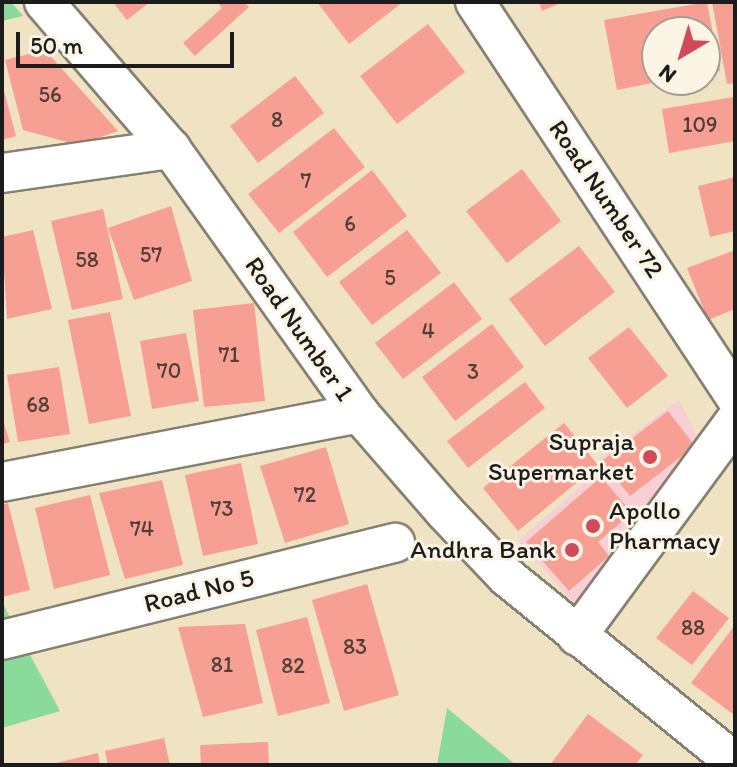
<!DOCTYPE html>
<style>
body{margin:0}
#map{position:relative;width:737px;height:767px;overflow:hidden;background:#efe3c3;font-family:Itim,sans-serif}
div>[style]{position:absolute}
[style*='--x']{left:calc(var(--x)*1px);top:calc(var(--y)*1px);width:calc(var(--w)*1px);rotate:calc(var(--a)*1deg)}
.built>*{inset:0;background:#f7cfd4}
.green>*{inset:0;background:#8adb9b}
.building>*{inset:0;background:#f79f92}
.roads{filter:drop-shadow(2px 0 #868070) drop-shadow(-2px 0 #868070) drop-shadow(0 2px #868070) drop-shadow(0 -2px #868070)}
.minor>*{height:38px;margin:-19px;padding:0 19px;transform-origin:19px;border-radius:19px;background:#fff}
.dots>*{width:22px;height:22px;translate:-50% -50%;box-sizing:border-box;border:4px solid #fcf5e5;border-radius:50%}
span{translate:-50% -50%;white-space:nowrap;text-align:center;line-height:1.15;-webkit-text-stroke:6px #fcf5e5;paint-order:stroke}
.number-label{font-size:22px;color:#533d3a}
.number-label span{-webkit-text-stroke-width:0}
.street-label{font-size:26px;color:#1c1c1c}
.poi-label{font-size:26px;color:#1c1c1c}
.right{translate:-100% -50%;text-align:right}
.left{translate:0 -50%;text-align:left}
.frame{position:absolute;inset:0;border:4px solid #1c1c1c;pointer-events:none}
.north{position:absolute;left:641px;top:16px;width:80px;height:80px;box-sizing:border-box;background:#fcf5e5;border:2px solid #a29e95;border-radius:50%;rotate:218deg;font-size:22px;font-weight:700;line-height:32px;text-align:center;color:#1c1c1c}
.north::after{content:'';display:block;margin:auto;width:28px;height:36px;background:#d1495b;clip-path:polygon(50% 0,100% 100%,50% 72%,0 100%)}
.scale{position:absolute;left:16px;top:32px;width:218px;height:36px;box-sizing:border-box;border:4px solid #1c1c1c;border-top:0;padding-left:10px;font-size:24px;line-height:28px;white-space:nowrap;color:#1c1c1c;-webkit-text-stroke:6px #fcf5e5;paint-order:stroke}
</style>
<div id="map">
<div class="built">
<i style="clip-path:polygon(679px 400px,700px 444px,575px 604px,518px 541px,601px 468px,599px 459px)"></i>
</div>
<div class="green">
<i style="clip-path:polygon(2px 2px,11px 2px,23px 16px,2px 21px)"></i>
<i style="clip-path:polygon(4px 606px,60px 711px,2px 728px,2px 607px)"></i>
<i style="clip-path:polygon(447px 708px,516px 765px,437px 765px)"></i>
</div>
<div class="building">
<i style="clip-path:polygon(113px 2px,150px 2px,127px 20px)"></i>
<i style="clip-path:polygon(217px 2px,244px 2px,249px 7px,195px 56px,183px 43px,222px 8px)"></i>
<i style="clip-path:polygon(317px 2px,403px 2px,349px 44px)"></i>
<i style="clip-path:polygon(539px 2px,563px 2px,542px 11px)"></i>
<i style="clip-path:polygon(707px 2px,720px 71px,705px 73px,705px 32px,657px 32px,657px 82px,617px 90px,604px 20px)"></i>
<i style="clip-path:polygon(712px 2px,735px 2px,735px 83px,727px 84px)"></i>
<i style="clip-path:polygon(428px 24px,465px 72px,397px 124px,360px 76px)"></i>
<i style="clip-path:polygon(45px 50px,118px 131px,78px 145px,23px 130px,5px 60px)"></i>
<i style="clip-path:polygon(295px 76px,324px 113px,258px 163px,230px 126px)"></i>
<i style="clip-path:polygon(3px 87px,16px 136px,2px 140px,2px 88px)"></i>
<i style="clip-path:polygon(734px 97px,735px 141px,669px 153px,662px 109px)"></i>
<i style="clip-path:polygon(334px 128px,365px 167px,279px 233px,248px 194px)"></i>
<i style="clip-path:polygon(522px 169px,561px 221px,507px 263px,466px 211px)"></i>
<i style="clip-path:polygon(372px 170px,407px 216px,327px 277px,293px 232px)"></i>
<i style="clip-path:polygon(735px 177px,735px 231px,710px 237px,698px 186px)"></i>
<i style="clip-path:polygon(171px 206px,192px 281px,134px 300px,108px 228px)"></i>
<i style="clip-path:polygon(103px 209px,123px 299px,72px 310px,51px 221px)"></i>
<i style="clip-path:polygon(33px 230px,52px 309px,7px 319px,2px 237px)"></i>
<i style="clip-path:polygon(407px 230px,441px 273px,372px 325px,339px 282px)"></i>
<i style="clip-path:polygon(579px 246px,615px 292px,545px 346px,509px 299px)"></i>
<i style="clip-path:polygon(735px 250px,735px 309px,708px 320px,687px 268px)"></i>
<i style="clip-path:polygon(454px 282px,482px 319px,403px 379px,375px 343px)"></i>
<i style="clip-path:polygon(254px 303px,265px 401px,204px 407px,193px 310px)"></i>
<i style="clip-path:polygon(110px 312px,131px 416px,89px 424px,68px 320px)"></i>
<i style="clip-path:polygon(492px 324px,524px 367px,455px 421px,422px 377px)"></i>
<i style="clip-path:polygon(629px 327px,668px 376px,627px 408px,588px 358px)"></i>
<i style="clip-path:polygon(186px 333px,199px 401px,152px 409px,140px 341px)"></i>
<i style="clip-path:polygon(59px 367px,70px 434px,18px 442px,7px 375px)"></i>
<i style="clip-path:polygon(525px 382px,545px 408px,468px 468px,447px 441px)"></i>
<i style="clip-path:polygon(668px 411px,695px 446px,630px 496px,602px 461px)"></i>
<i style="clip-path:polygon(2px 418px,10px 442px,2px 444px)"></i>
<i style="clip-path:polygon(564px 423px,598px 465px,518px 531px,483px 488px)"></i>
<i style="clip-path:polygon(326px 447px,349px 524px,285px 543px,260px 466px)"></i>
<i style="clip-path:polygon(241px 463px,258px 544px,203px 556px,185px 475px)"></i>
<i style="clip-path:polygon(601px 477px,632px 513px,598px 542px,609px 556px,569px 591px,526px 542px)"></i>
<i style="clip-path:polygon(162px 480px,183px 565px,125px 579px,99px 493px)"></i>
<i style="clip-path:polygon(90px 495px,110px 575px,54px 589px,35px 508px)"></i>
<i style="clip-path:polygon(8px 503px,30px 590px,2px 597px,2px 505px)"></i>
<i style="clip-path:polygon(367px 584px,399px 695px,344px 711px,312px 600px)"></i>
<i style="clip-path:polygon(693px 591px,729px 618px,692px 665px,656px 638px)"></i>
<i style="clip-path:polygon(307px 617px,330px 703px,278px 716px,256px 630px)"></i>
<i style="clip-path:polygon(245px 624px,263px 703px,203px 717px,178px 627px)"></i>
<i style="clip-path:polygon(735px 625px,735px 713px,734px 715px,691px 683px)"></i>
<i style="clip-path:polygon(588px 714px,643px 755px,635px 765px,550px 765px)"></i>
<i style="clip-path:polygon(164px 738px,170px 765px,108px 765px,105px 751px)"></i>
<i style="clip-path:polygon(268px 742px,269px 765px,201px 765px,200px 745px)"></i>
<i style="clip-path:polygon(98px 753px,100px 765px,52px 765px,52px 764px)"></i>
</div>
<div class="roads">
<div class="minor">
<i style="--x:44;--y:2;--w:194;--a:49.2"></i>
<i style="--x:171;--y:149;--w:324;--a:54.5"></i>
<i style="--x:359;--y:413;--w:131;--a:49"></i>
<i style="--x:445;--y:512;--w:90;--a:46.4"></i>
<i style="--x:507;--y:577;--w:294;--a:39.1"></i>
<i style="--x:475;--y:2;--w:473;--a:56.6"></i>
<i style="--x:2;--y:173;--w:171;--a:-8.1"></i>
<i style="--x:2;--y:482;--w:364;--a:-10.9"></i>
<i style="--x:577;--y:636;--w:267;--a:-53.7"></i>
<i style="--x:2;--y:640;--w:405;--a:-13.9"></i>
</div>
</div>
<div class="dots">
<i style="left:650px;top:457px;background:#d1495b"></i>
<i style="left:593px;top:526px;background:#d1495b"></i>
<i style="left:572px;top:550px;background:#d1495b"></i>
</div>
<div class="number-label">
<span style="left:50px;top:95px">56</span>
<span style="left:277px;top:120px">8</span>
<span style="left:700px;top:125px">109</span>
<span style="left:306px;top:181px">7</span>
<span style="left:350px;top:224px">6</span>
<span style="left:151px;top:255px">57</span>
<span style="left:87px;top:260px">58</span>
<span style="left:390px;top:278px">5</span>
<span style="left:428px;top:331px">4</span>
<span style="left:229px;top:355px">71</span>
<span style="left:169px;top:371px">70</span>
<span style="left:473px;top:372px">3</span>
<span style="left:38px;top:405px">68</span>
<span style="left:305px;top:495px">72</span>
<span style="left:222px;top:509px">73</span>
<span style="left:142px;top:529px">74</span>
<span style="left:693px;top:628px">88</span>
<span style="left:355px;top:647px">83</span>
<span style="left:222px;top:665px">81</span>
<span style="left:293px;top:666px">82</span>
</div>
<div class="street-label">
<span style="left:606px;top:199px;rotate:56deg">Road Number 72</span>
<span style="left:299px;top:329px;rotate:55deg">Road Number 1</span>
<span style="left:199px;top:591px;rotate:-14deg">Road No 5</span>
</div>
<div class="poi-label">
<span class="right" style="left:634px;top:457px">Supraja<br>Supermarket</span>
<span class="left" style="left:609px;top:526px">Apollo<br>Pharmacy</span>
<span class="right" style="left:556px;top:550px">Andhra Bank</span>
</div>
<div class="frame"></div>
<div class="north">N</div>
<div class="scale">50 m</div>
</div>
